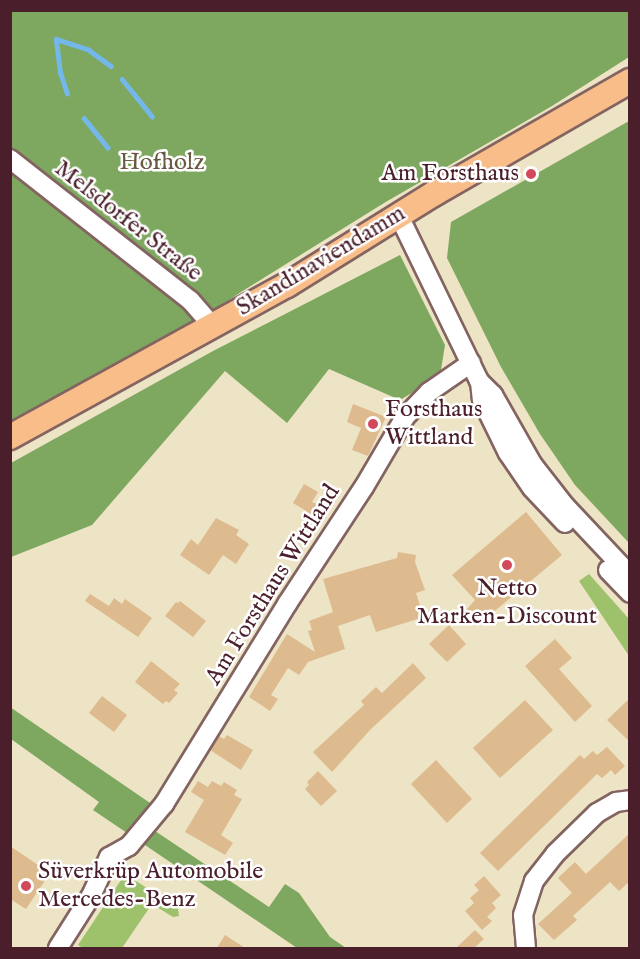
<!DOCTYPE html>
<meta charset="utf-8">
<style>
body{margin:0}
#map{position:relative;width:640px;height:959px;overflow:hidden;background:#ede3c5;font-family:"IM FELL English",serif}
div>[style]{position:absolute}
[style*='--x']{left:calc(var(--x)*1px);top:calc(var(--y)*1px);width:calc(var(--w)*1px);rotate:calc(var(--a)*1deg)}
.green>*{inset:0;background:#9ec16b}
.forest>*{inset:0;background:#7ea75f}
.stream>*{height:4.5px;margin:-2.25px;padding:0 2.25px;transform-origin:2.25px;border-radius:2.25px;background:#74b8ea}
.building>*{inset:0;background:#ddbb8e}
.roads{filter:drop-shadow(2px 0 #836461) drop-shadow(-2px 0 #836461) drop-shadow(0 2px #836461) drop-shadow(0 -2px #836461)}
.minor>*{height:18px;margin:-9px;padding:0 9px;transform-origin:9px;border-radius:9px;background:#fff}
.major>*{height:24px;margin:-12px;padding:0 12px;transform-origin:12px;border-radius:12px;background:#f8bd89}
.dots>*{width:16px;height:16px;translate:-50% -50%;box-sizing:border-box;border:3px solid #fff;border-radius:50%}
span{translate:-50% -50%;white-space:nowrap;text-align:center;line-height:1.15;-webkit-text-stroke:5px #fff;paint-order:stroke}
.park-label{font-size:24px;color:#675841}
.poi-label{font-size:24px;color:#4a1f2b}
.right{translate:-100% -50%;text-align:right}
.left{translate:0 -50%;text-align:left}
.street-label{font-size:24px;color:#4a1f2b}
.frame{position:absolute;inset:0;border:12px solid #4a1f2b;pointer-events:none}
</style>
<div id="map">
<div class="green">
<i style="clip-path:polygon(589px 574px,629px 619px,629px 656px,579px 581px)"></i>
<i style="clip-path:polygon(125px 874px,178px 908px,179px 916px,173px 917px,152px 904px,122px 948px,83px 948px,78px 945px)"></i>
</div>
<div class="forest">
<i style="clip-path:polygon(11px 11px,627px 11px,629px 14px,629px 57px,552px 106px,384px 203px,241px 292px,164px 345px,11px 427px)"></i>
<i style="clip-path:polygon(629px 121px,629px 543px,575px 485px,540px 434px,501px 367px,447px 258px,451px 222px)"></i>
<i style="clip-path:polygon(400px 255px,445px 345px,440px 376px,400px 400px,329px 369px,287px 423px,225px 371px,92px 525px,11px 557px,11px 463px,213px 351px)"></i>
<i style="clip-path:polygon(10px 707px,153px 805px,130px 835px,93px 810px,99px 802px,11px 739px)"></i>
<i style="clip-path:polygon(155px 831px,269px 907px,285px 884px,299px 893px,330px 937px,346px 948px,297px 948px,142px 843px)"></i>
</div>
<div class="stream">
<i style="--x:122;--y:79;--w:48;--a:51"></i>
<i style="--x:67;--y:94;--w:22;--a:-108"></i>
<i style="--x:60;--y:73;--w:34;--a:-97"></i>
<i style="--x:56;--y:39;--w:35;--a:18"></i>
<i style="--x:89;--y:50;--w:27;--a:36"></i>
<i style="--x:84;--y:118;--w:38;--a:51"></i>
</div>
<div class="building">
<i style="clip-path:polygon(353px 404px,386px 417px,368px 456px,352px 450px,361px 428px,347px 422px)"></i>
<i style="clip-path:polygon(304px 484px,318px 492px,312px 502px,317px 504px,311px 514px,293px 503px)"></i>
<i style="clip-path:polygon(526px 512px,562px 555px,479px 624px,467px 609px,475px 600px,452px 575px)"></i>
<i style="clip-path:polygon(216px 518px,239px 530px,236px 535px,249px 544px,236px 564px,223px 555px,209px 575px,180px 555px,191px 539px,198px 545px)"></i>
<i style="clip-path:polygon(398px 552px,416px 555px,415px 562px,425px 590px,416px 593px,424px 617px,376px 632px,370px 615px,338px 626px,345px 649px,308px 662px,299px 675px,288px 668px,271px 695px,278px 699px,270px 711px,249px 697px,287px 634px,315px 652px,308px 631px,312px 630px,309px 621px,333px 612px,323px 579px,397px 558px)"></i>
<i style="clip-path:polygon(90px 594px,109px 606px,114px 598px,122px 604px,125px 599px,152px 618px,138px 637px,85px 601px)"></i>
<i style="clip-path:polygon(180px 601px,206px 621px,193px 637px,165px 616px,176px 602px,178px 603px)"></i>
<i style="clip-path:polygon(449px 625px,466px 644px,447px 662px,429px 644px)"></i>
<i style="clip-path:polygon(555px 639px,572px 658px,559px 669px,592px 706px,575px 722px,525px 666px)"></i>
<i style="clip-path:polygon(151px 661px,180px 684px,174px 690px,178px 693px,169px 703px,166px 701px,163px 704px,135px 682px)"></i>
<i style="clip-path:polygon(413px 663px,426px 678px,370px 730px,332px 772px,313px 752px,364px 705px,361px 701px,376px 687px,382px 693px)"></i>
<i style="clip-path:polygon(102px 696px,127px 715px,114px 732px,89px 713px)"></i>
<i style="clip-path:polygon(630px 698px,630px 742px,607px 720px)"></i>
<i style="clip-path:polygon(525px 700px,553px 730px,500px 778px,473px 748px)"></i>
<i style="clip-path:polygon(227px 735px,253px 750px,241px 770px,210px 750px,219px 736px,224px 739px)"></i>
<i style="clip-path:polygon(607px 747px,625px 766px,615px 775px,611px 770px,602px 778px,597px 774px,498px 871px,480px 853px,580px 755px,584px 759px,593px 751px,597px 755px)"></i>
<i style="clip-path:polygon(436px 760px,472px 799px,447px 823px,411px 784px)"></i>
<i style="clip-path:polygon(318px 771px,337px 791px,321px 806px,305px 789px,309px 785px,307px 782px)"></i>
<i style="clip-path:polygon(198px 781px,208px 787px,212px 781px,221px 786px,224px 782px,237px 790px,234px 795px,242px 799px,221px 835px,233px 843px,225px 855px,185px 832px,204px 800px,191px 792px)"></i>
<i style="clip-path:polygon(630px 833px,630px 881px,619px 891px,610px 882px,573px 916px,577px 920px,554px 940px,538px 924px,572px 893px,558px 878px,575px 862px,586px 874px)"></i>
<i style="clip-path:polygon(10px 846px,50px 873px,26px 909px,10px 899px)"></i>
<i style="clip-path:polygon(484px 876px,501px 895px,492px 903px,496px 908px,487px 917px,492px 921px,482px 930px,465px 911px,474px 903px,470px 898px,479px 890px,474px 885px)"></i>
<i style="clip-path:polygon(475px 930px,484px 939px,474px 948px,456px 948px)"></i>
<i style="clip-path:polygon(225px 935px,245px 948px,217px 948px)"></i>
</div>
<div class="roads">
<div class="minor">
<i style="--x:10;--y:159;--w:229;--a:38.1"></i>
<i style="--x:190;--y:300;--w:33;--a:49"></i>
<i style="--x:399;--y:216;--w:183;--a:64.1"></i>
<i style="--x:479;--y:381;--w:20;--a:45"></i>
<i style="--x:493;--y:395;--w:81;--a:60.3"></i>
<i style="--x:533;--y:465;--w:52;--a:52"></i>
<i style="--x:565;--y:506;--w:95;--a:46.7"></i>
<i style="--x:480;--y:382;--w:18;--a:84"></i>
<i style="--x:482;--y:400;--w:59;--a:63.9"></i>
<i style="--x:508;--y:453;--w:42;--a:55.6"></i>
<i style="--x:532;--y:488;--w:48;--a:46.7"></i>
<i style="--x:608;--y:570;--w:32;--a:46"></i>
<i style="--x:58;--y:948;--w:62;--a:-57.6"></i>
<i style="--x:91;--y:896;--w:43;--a:-65.2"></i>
<i style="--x:109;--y:857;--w:23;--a:-29"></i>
<i style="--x:129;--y:846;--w:55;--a:-50.2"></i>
<i style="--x:164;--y:804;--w:235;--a:-58.4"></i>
<i style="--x:287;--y:604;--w:140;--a:-56.7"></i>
<i style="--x:364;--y:487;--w:81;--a:-59.6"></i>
<i style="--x:405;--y:417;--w:35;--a:-46"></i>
<i style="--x:429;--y:392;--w:51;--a:-34.6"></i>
<i style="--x:526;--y:948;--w:33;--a:-95"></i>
<i style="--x:523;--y:915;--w:36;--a:-72"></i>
<i style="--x:534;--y:881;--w:34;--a:-52"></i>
<i style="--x:555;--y:854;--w:59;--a:-44.3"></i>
<i style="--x:597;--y:813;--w:22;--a:-30"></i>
<i style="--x:616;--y:802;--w:14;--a:-8"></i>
</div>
<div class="major">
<i style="--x:10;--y:437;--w:316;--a:-28.8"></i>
<i style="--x:287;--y:285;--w:174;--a:-31.9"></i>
<i style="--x:435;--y:193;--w:225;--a:-29.9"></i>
</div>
</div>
<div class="dots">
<i style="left:531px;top:174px;background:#d1495b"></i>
<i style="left:373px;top:424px;background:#d1495b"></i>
<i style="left:507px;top:565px;background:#d1495b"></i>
<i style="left:26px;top:886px;background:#d1495b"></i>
</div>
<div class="park-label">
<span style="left:162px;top:163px">Hofholz</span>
</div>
<div class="poi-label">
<span class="right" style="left:519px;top:174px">Am Forsthaus</span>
<span class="left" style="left:385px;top:424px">Forsthaus<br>Wittland</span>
<span style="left:507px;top:603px">Netto<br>Marken-Discount</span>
<span class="left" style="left:38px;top:886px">Süverkrüp Automobile<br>Mercedes-Benz</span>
</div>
<div class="street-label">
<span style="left:128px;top:221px;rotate:38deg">Melsdorfer Straße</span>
<span style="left:321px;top:261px;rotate:-31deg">Skandinaviendamm</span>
<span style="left:273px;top:585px;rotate:-58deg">Am Forsthaus Wittland</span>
</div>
<div class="frame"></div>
</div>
